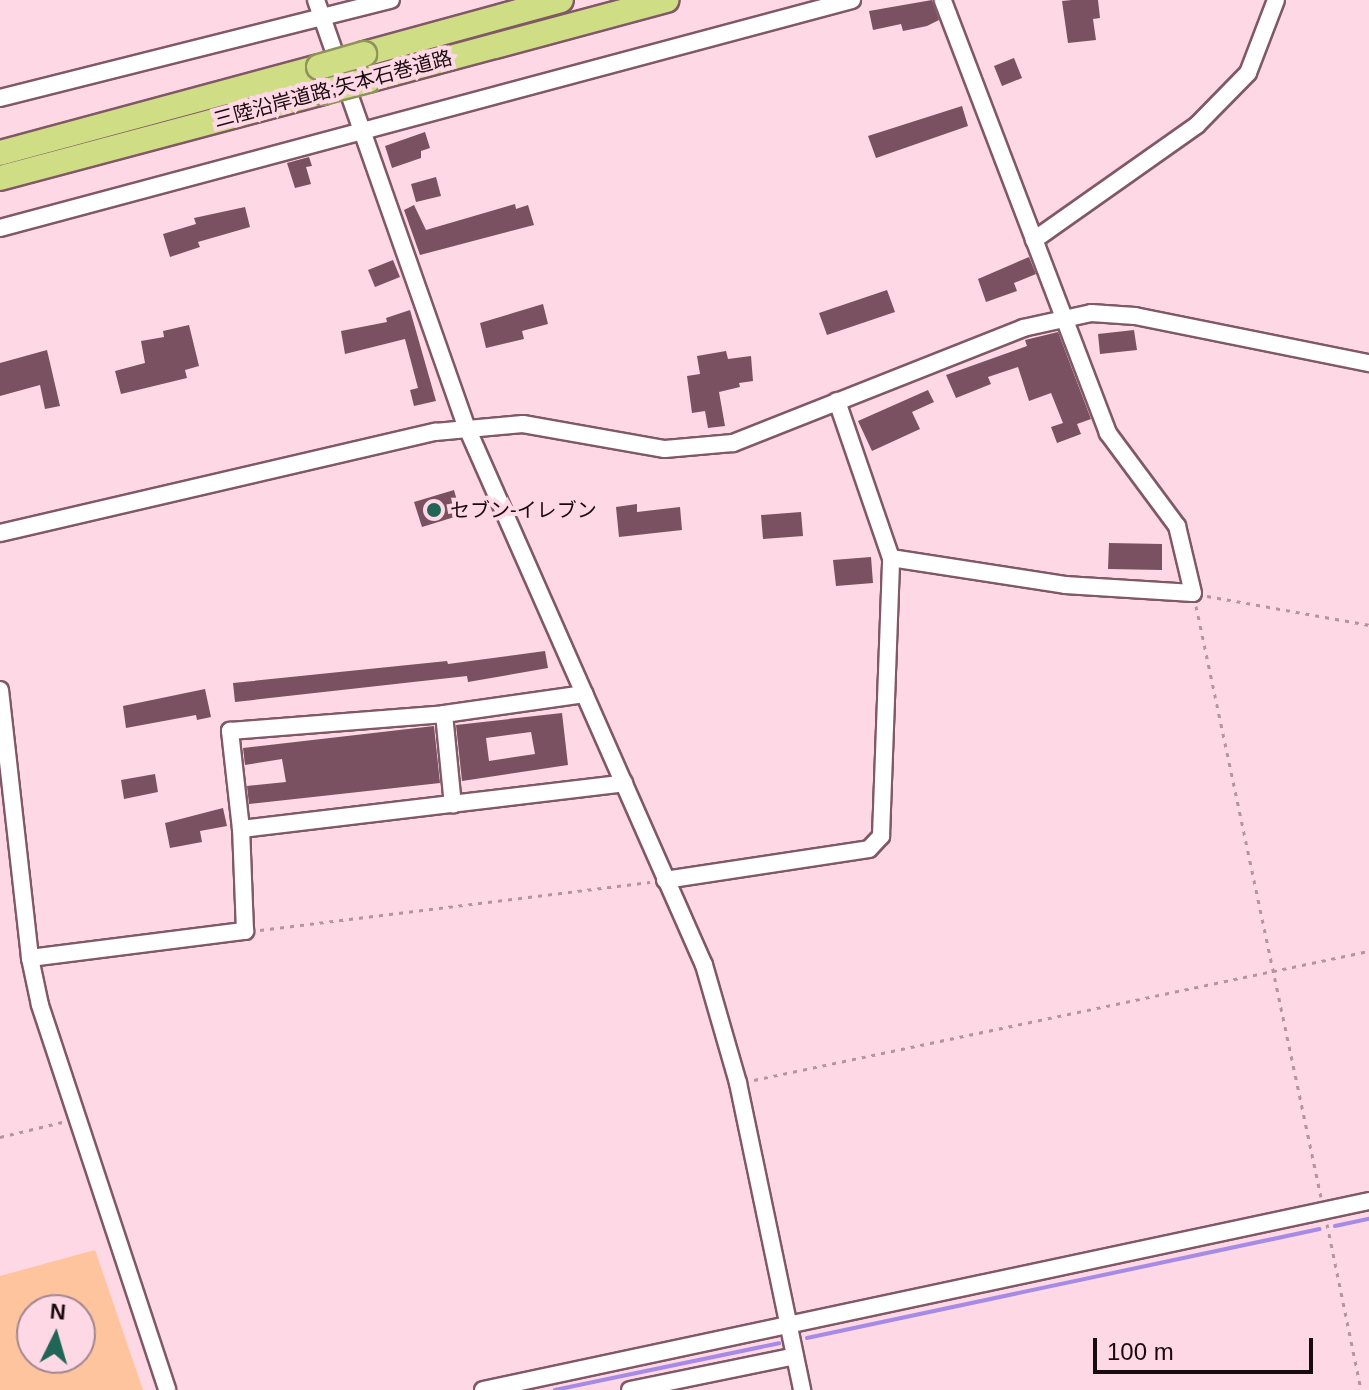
<!DOCTYPE html>
<meta charset="utf-8">
<style>
body{margin:0}
#map{position:relative;width:1369px;height:1390px;overflow:hidden;background:#fed8e5;font-family:Helvetica,"Noto Sans JP",sans-serif}
div>[style]{position:absolute}
[style*='--x']{left:calc(var(--x)*1px);top:calc(var(--y)*1px);width:calc(var(--w)*1px);rotate:calc(var(--a)*1deg)}
.green>*{inset:0;background:#fdc49d}
.stream>*{height:4px;margin:-2px;padding:0 2px;transform-origin:2px;border-radius:2px;background:#a58ae7}
.building>*{inset:0;background:#795160}
.path>*{height:3px;margin-top:-1.5px;transform-origin:0;background:repeating-linear-gradient(90deg,#b395a0 0 4px,transparent 0 10px)}
.roads{filter:drop-shadow(2px 0 #805866) drop-shadow(-2px 0 #805866) drop-shadow(0 2px #805866) drop-shadow(0 -2px #805866)}
.minor>*{height:16px;margin:-8px;padding:0 8px;transform-origin:8px;border-radius:8px;background:#fff}
.highway>*{height:24px;margin:-12px;padding:0 12px;transform-origin:12px;border-radius:12px;background:#cfdd84}
.bridges{filter:drop-shadow(2px 0 #8f935b) drop-shadow(-2px 0 #8f935b) drop-shadow(0 2px #8f935b) drop-shadow(0 -2px #8f935b)}
.highway-bridge>*{height:24px;margin:-12px;padding:0 12px;transform-origin:12px;border-radius:12px;background:#cfdd84}
.dots>*{width:22px;height:22px;translate:-50% -50%;box-sizing:border-box;border:4px solid #fed8e5;border-radius:50%}
span{translate:-50% -50%;white-space:nowrap;text-align:center;line-height:1.15;-webkit-text-stroke:8px #fed8e5;paint-order:stroke}
.street-label{font-size:20px;color:#190a10}
.poi-label{font-size:20px;color:#190a10}
.left{translate:0 -50%;text-align:left}
.north{position:absolute;left:16px;top:1294px;width:80px;height:80px;box-sizing:border-box;background:#fed8e5;border:2px solid #a28690;border-radius:50%;rotate:5deg;font-size:22px;font-weight:700;line-height:32px;text-align:center;color:#190a10}
.north::after{content:'';display:block;margin:auto;width:28px;height:36px;background:#206556;clip-path:polygon(50% 0,100% 100%,50% 72%,0 100%)}
.scale{position:absolute;left:1093px;top:1338px;width:220px;height:36px;box-sizing:border-box;border:4px solid #190a10;border-top:0;padding-left:10px;font-size:24px;line-height:28px;white-space:nowrap;color:#190a10;-webkit-text-stroke:6px #fed8e5;paint-order:stroke}
</style>
<div id="map">
<div class="green">
<i style="clip-path:polygon(evenodd,95px 1250px,143px 1390px,0 1390px,0 1276px,95px 1250px,32px 1310px,80px 1310px,80px 1358px,32px 1358px,32px 1310px)"></i>
</div>
<div class="stream">
<i style="--x:1335;--y:1226;--w:35;--a:-12"></i>
<i style="--x:807;--y:1338;--w:524;--a:-12"></i>
<i style="--x:555;--y:1390;--w:229;--a:-11.8"></i>
</div>
<div class="building">
<i style="clip-path:polygon(932px 0,939px 20px,927px 26px,903px 31px,901px 24px,873px 30px,869px 11px)"></i>
<i style="clip-path:polygon(1072px 0,1098px 0,1100px 18px,1093px 19px,1096px 40px,1068px 43px,1062px 1px)"></i>
<i style="clip-path:polygon(1014px 58px,1022px 78px,1002px 86px,994px 66px)"></i>
<i style="clip-path:polygon(962px 106px,968px 126px,876px 158px,868px 136px)"></i>
<i style="clip-path:polygon(425px 132px,430px 148px,421px 151px,421px 158px,392px 168px,385px 146px)"></i>
<i style="clip-path:polygon(309px 157px,312px 166px,306px 167px,311px 184px,295px 188px,287px 163px)"></i>
<i style="clip-path:polygon(436px 177px,441px 196px,416px 202px,411px 184px)"></i>
<i style="clip-path:polygon(515px 204px,516px 209px,528px 205px,534px 225px,420px 255px,404px 210px,414px 205px,426px 230px)"></i>
<i style="clip-path:polygon(245px 207px,250px 227px,198px 242px,200px 247px,170px 257px,163px 234px,196px 224px,194px 218px)"></i>
<i style="clip-path:polygon(1029px 257px,1036px 274px,1014px 283px,1017px 291px,986px 302px,978px 279px)"></i>
<i style="clip-path:polygon(393px 260px,400px 277px,375px 287px,368px 270px)"></i>
<i style="clip-path:polygon(887px 290px,895px 312px,827px 335px,819px 313px)"></i>
<i style="clip-path:polygon(543px 304px,548px 324px,522px 331px,524px 339px,486px 348px,480px 323px)"></i>
<i style="clip-path:polygon(410px 310px,436px 401px,414px 406px,410px 390px,418px 388px,405px 339px,345px 354px,341px 331px,387px 322px,386px 318px)"></i>
<i style="clip-path:polygon(189px 325px,199px 366px,185px 370px,187px 378px,121px 394px,115px 371px,145px 363px,141px 341px,164px 337px,163px 331px)"></i>
<i style="clip-path:polygon(1134px 330px,1137px 350px,1100px 354px,1098px 334px)"></i>
<i style="clip-path:polygon(1058px 332px,1091px 419px,1077px 424px,1081px 434px,1057px 443px,1051px 427px,1063px 423px,1051px 393px,1029px 401px,1018px 367px,988px 377px,991px 384px,956px 398px,946px 375px,1027px 346px,1025px 340px)"></i>
<i style="clip-path:polygon(47px 350px,60px 406px,45px 409px,40px 385px,0 396px,0 363px)"></i>
<i style="clip-path:polygon(726px 351px,728px 359px,751px 356px,753px 381px,739px 383px,740px 387px,719px 392px,725px 426px,708px 428px,705px 411px,692px 413px,687px 376px,700px 374px,697px 356px)"></i>
<i style="clip-path:polygon(928px 390px,934px 402px,912px 412px,920px 429px,872px 451px,858px 421px)"></i>
<i style="clip-path:polygon(454px 490px,461px 515px,422px 527px,414px 502px)"></i>
<i style="clip-path:polygon(637px 504px,637px 512px,680px 507px,682px 530px,619px 537px,616px 507px)"></i>
<i style="clip-path:polygon(801px 512px,803px 536px,763px 539px,761px 515px)"></i>
<i style="clip-path:polygon(1109px 543px,1162px 544px,1162px 570px,1108px 569px)"></i>
<i style="clip-path:polygon(871px 557px,873px 583px,836px 586px,833px 560px)"></i>
<i style="clip-path:polygon(545px 651px,548px 668px,468px 682px,467px 676px,235px 702px,233px 683px,447px 661px,448px 664px)"></i>
<i style="clip-path:polygon(205px 689px,211px 717px,197px 720px,196px 715px,126px 728px,123px 706px)"></i>
<i style="clip-path:polygon(evenodd,562px 713px,568px 765px,462px 781px,456px 725px,562px 713px,531px 732px,535px 754px,489px 761px,486px 738px,531px 732px)"></i>
<i style="clip-path:polygon(434px 726px,440px 783px,249px 804px,247px 786px,286px 782px,282px 759px,245px 765px,243px 748px)"></i>
<i style="clip-path:polygon(155px 774px,158px 792px,124px 799px,121px 780px)"></i>
<i style="clip-path:polygon(223px 808px,227px 826px,200px 831px,202px 842px,170px 848px,165px 823px)"></i>
</div>
<div class="path">
<i style="--x:1207;--y:596;--w:165;--a:10.1"></i>
<i style="--x:1196;--y:606;--w:604;--a:78.06"></i>
<i style="--x:260;--y:930;--w:393;--a:-7"></i>
<i style="--x:754;--y:1080;--w:628;--a:-11.85"></i>
<i style="--x:0;--y:1137;--w:64;--a:-13.6"></i>
<i style="--x:1327;--y:1224;--w:169;--a:78.4"></i>
</div>
<div class="roads">
<div class="minor">
<i style="--x:316;--y:0;--w:454;--a:70.6"></i>
<i style="--x:467;--y:428;--w:587;--a:66.19"></i>
<i style="--x:704;--y:965;--w:123;--a:73.9"></i>
<i style="--x:738;--y:1083;--w:314;--a:78.2"></i>
<i style="--x:0;--y:98;--w:403;--a:-14.1"></i>
<i style="--x:0;--y:228;--w:882;--a:-14.98"></i>
<i style="--x:1034;--y:240;--w:199;--a:-35.2"></i>
<i style="--x:1197;--y:125;--w:73;--a:-45.6"></i>
<i style="--x:1248;--y:73;--w:78;--a:-69"></i>
<i style="--x:0;--y:533;--w:447;--a:-13.1"></i>
<i style="--x:435;--y:432;--w:88;--a:-5.2"></i>
<i style="--x:523;--y:424;--w:144;--a:10"></i>
<i style="--x:665;--y:449;--w:68;--a:-5"></i>
<i style="--x:733;--y:443;--w:312;--a:-21.6"></i>
<i style="--x:1023;--y:328;--w:70;--a:-12.4"></i>
<i style="--x:1091;--y:313;--w:44;--a:3.9"></i>
<i style="--x:1135;--y:316;--w:239;--a:11.4"></i>
<i style="--x:891;--y:558;--w:176;--a:8.8"></i>
<i style="--x:1065;--y:585;--w:128;--a:3.6"></i>
<i style="--x:1193;--y:593;--w:69;--a:-103.4"></i>
<i style="--x:1177;--y:526;--w:116;--a:-126.6"></i>
<i style="--x:1108;--y:433;--w:463;--a:-110.9"></i>
<i style="--x:0;--y:690;--w:270;--a:83.6"></i>
<i style="--x:30;--y:958;--w:48;--a:78"></i>
<i style="--x:40;--y:1005;--w:405;--a:71.7"></i>
<i style="--x:444;--y:714;--w:91;--a:84.4"></i>
<i style="--x:241;--y:829;--w:386;--a:-6.8"></i>
<i style="--x:665;--y:880;--w:206;--a:-8.6"></i>
<i style="--x:869;--y:849;--w:18;--a:-47"></i>
<i style="--x:881;--y:836;--w:278;--a:-87.9"></i>
<i style="--x:891;--y:558;--w:166;--a:-109"></i>
<i style="--x:30;--y:958;--w:217;--a:-7.2"></i>
<i style="--x:245;--y:931;--w:102;--a:-92.2"></i>
<i style="--x:241;--y:829;--w:99;--a:-96.4"></i>
<i style="--x:230;--y:731;--w:215;--a:-4.5"></i>
<i style="--x:444;--y:714;--w:142;--a:-8.1"></i>
<i style="--x:483;--y:1390;--w:906;--a:-12.04"></i>
<i style="--x:630;--y:1390;--w:168;--a:-11.6"></i>
</div>
<div class="highway">
<i style="--x:364;--y:54;--w:204;--a:-15.3"></i>
<i style="--x:368;--y:80;--w:309;--a:-15"></i>
<i style="--x:0;--y:153;--w:330;--a:-15.1"></i>
<i style="--x:0;--y:178;--w:334;--a:-14.9"></i>
</div>
</div>
<div class="bridges">
<div class="highway-bridge">
<i style="--x:319;--y:67;--w:47;--a:-16.1"></i>
<i style="--x:323;--y:92;--w:47;--a:-14.9"></i>
</div>
</div>
<div class="dots">
<i style="left:434px;top:510px;background:#206556"></i>
</div>
<div class="street-label">
<span style="left:333px;top:89px;rotate:-15deg">三陸沿岸道路;矢本石巻道路</span>
</div>
<div class="poi-label">
<span class="left" style="left:450px;top:510px">セブン-イレブン</span>
</div>
<div class="north">N</div>
<div class="scale">100 m</div>
</div>
